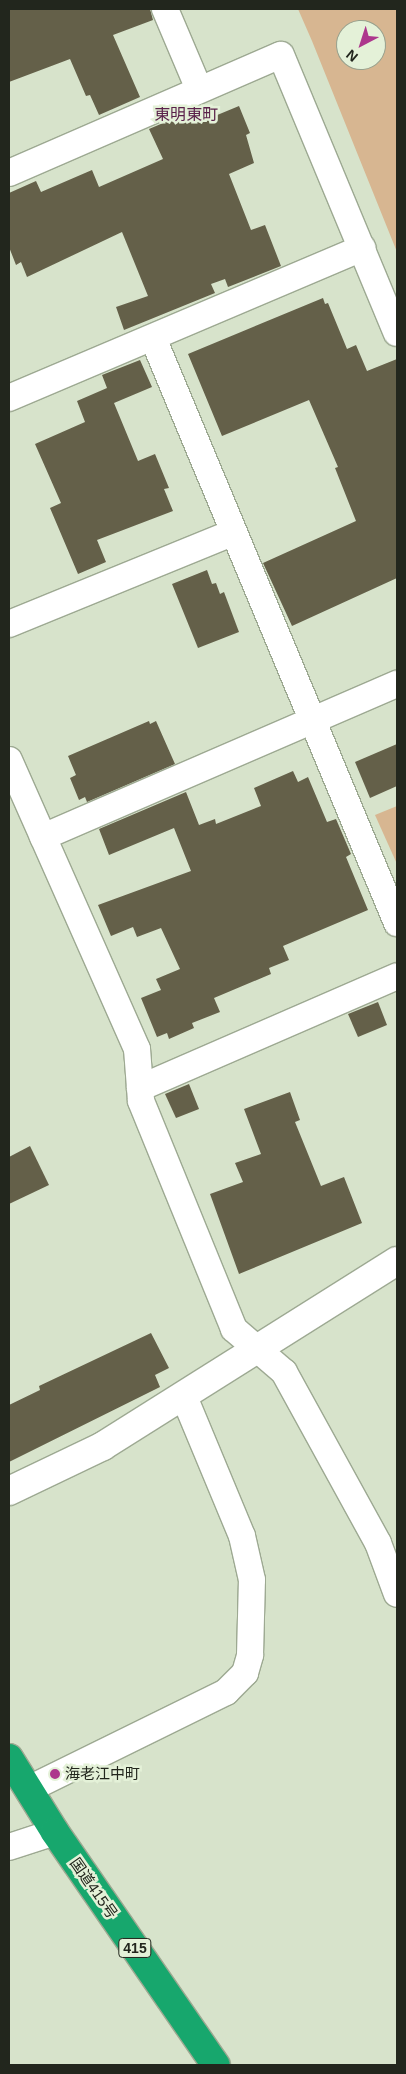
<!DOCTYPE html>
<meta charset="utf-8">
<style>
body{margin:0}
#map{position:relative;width:406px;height:2074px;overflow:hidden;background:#d7e3cb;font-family:Arial,"Noto Sans JP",sans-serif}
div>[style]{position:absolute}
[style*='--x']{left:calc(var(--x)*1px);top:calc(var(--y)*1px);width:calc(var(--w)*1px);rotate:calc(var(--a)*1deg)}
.green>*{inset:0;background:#d7b691}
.building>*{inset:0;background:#646049}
.roads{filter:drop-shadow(1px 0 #9da992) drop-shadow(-1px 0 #9da992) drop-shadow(0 1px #9da992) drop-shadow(0 -1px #9da992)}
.street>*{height:26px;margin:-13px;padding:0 13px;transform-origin:13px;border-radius:13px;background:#fff}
.secondary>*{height:28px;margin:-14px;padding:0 14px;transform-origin:14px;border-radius:14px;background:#fff}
.highway>*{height:28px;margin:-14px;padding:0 14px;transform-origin:14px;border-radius:14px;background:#17a76d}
.dots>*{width:14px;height:14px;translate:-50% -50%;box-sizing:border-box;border:2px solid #e4f1d8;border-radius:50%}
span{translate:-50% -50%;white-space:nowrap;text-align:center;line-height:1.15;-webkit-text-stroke:5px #e4f1d8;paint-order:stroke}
.shield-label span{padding:1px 4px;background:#e4f1d8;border:1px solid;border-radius:4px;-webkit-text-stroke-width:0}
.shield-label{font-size:14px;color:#22261d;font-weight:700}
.poi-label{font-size:15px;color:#22261d}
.left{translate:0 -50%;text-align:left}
.street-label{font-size:15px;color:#22261d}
.neighbourhood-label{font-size:16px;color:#5a214a}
.frame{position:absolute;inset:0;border:10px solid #22261d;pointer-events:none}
.north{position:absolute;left:336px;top:20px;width:50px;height:50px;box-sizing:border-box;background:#e4f1d8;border:1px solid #96a08d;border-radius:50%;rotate:220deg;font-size:14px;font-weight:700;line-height:20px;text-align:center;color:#22261d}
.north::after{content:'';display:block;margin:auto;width:18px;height:22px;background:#ad378d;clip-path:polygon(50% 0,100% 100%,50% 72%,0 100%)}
</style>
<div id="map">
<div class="green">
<i style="clip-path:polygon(evenodd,298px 9px,397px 9px,397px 252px,312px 41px,298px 9px,346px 30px,376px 30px,376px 60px,346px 60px,346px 30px)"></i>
<i style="clip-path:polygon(397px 806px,397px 864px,375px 815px)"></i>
</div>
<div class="building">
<i style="clip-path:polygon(9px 9px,150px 9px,153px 20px,113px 35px,140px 97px,99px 115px,90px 95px,86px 96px,70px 59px,9px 82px)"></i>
<i style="clip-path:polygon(239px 106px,250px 133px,246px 135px,254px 163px,229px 174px,251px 230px,265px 225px,281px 266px,228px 287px,225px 279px,211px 284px,215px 293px,124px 330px,116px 307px,148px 296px,122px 232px,27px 277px,21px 262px,16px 265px,9px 247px,9px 193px,36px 181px,41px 192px,92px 170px,99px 187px,163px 159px,149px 129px,189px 112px,192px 119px,208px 113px,210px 118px)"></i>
<i style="clip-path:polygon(323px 298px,325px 304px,328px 303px,347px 349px,356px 345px,367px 371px,397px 359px,397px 578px,292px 626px,263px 563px,356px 521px,335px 468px,338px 467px,309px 400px,222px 436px,188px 354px)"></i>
<i style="clip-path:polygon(140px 360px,152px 387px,114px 403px,138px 461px,155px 454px,169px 488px,164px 489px,173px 511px,97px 540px,106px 562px,78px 574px,50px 508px,61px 503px,35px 444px,85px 422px,77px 401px,107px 388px,102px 375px)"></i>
<i style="clip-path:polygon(207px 570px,212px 584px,216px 583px,220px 594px,224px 592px,239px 632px,198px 648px,172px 584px)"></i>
<i style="clip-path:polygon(149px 721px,150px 724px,156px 721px,175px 764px,87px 802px,85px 797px,79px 800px,70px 778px,76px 775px,68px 756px)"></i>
<i style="clip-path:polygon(397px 744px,397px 786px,370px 798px,355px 762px)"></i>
<i style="clip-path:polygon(293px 771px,298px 782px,308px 777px,327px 822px,336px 819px,351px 854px,346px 857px,368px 910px,283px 946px,289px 960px,269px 968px,271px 974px,214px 998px,220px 1012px,192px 1023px,194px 1028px,169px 1039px,167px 1033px,157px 1037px,141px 998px,161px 990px,156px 979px,180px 969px,161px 928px,137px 937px,133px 927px,111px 936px,98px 905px,191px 871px,174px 828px,109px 855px,99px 829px,186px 792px,199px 825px,215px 819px,216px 824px,261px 806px,254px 788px)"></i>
<i style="clip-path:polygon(378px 1002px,387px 1025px,358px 1037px,348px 1014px)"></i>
<i style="clip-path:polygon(189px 1084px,199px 1109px,176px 1118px,165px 1094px)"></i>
<i style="clip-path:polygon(290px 1092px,300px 1120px,295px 1122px,321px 1186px,344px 1177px,362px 1223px,239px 1274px,210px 1194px,243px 1182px,235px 1163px,261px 1154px,244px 1109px)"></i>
<i style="clip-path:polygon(30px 1146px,49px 1185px,9px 1204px,9px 1157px)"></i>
<i style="clip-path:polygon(151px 1333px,169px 1368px,155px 1375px,160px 1387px,9px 1462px,9px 1405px,40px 1390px,39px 1386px)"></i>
</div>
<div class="roads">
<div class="street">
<i style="--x:165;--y:9;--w:87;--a:67"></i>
<i style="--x:9;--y:173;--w:296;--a:-23.5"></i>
<i style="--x:281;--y:55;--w:301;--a:67.4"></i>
<i style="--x:153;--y:338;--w:634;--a:67.36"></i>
<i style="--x:9;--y:398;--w:384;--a:-23"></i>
<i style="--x:9;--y:624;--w:241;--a:-22.2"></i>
<i style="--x:9;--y:760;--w:316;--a:66.1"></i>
<i style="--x:137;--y:1049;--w:52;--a:85.6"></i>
<i style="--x:141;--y:1101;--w:246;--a:67.8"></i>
<i style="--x:234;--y:1329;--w:66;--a:40.7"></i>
<i style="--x:284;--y:1372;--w:195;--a:61.2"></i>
<i style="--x:378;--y:1543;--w:54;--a:69.6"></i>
<i style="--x:43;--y:837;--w:386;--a:-23.4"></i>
<i style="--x:140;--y:1088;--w:280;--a:-23.5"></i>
<i style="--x:29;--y:1789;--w:220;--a:-26.2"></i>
<i style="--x:226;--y:1692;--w:27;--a:-45"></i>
<i style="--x:245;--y:1673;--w:19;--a:-74"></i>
<i style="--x:250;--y:1655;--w:75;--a:-88.5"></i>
<i style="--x:252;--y:1580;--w:45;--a:-102.8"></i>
<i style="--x:242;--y:1536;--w:151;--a:-112.6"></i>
<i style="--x:9;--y:1847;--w:48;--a:-18.1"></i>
</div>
<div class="secondary">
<i style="--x:9;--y:1491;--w:104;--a:-25.6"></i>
<i style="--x:103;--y:1446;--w:347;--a:-32.2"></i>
</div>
<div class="highway">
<i style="--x:9;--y:1758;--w:87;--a:58.1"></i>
<i style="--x:55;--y:1832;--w:283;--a:55.4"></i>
</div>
</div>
<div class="dots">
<i style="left:55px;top:1774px;background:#ad378d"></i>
</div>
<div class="shield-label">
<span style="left:135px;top:1948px">415</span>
</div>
<div class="poi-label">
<span class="left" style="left:65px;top:1774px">海老江中町</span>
</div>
<div class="street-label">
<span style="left:94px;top:1888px;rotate:55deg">国道415号</span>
</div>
<div class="neighbourhood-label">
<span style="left:186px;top:115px">東明東町</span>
</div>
<div class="frame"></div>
<div class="north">N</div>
</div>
